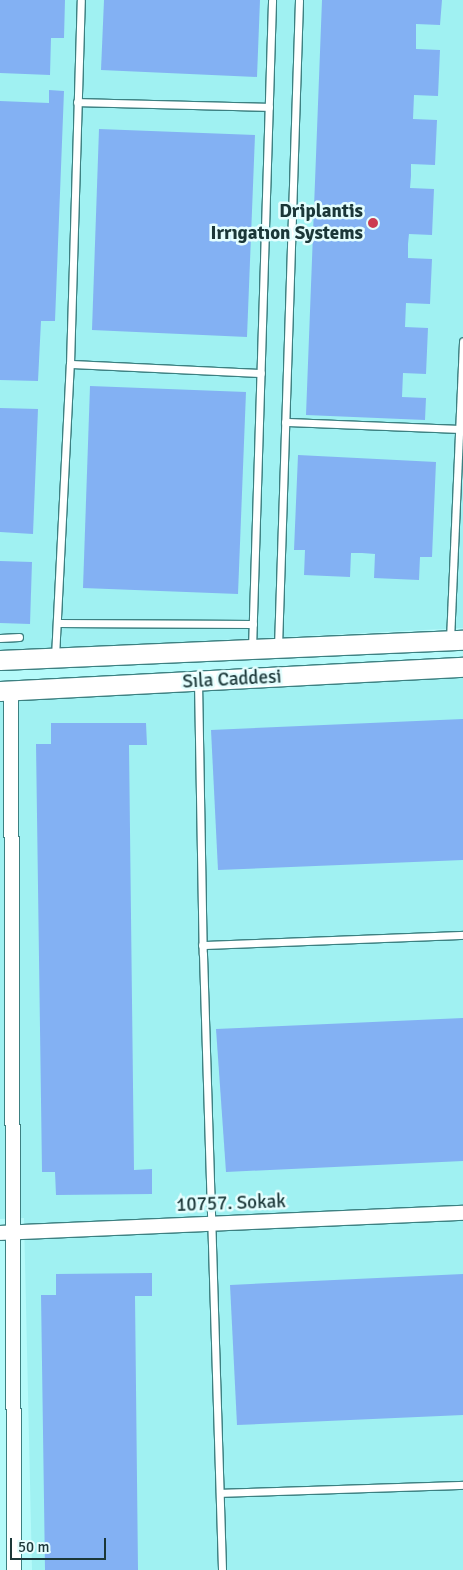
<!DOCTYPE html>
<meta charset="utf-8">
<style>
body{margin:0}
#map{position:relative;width:463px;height:1570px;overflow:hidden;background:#b5fafa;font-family:Signika,sans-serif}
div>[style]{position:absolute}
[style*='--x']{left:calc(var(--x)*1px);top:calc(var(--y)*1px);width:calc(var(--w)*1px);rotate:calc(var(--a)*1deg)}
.built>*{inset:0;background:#a0f1f2}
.building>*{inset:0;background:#83b1f3}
.roads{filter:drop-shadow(1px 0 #3c8081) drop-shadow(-1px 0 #3c8081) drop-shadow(0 1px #3c8081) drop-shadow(0 -1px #3c8081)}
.lane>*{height:7px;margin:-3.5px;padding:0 3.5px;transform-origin:3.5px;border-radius:3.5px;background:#fff}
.street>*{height:14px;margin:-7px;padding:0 7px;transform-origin:7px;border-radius:7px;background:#fff}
.secondary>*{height:19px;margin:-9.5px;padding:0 9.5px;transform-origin:9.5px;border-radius:9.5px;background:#fff}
.dots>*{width:14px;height:14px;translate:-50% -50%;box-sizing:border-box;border:2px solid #e4fefe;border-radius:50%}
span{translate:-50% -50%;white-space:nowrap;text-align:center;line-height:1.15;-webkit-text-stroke:5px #e4fefe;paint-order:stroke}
.poi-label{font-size:19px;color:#1b3738;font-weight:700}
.right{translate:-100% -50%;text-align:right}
.street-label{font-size:19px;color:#1b3738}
.scale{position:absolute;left:10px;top:1538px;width:96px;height:22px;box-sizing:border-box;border:2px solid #1b3738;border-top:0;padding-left:6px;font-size:15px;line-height:18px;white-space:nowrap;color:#1b3738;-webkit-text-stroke:4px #e4fefe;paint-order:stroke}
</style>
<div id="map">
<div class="built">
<i style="clip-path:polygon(0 0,463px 0,463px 628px,0 651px)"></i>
<i style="clip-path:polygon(463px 676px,463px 1570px,32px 1570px,24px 1218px,0 1219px,0 699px)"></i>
</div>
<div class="building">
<i style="clip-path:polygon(0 0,65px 0,64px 38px,51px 38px,50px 75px,0 73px)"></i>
<i style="clip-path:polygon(104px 0,260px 0,257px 77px,101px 70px)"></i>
<i style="clip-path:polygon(322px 0,442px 0,440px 25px,416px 24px,416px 49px,440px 50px,438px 96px,414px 95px,413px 119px,437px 120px,435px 165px,411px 164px,411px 176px,410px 188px,434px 189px,432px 235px,409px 234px,408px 244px,408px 258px,432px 259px,430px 304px,406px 303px,405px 327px,428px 328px,426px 374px,403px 373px,402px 397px,426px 398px,425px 420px,306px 415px)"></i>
<i style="clip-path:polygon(49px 90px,64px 91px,55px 321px,41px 321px,38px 381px,0 380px,0 101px,49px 103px)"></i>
<i style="clip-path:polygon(99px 129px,255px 135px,247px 337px,92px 330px)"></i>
<i style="clip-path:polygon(90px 386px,246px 392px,238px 594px,83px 588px)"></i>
<i style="clip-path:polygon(0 408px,38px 409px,33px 534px,0 532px)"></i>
<i style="clip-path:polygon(298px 455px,436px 462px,432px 557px,420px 557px,419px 580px,374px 578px,375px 554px,362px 553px,351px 553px,350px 577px,304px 575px,305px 550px,294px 550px)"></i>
<i style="clip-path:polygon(0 561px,32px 562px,30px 624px,0 623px)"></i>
<i style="clip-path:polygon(463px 719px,463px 860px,218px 870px,211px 730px)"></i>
<i style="clip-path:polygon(51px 723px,146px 723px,147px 745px,129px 745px,134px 1170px,152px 1169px,152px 1194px,56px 1195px,55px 1172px,42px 1172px,36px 744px,51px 744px)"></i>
<i style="clip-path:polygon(463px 1018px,463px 1161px,226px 1172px,216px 1029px)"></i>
<i style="clip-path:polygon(152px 1273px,152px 1296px,135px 1296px,138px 1570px,45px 1570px,41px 1295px,56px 1295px,56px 1274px)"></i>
<i style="clip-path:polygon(463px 1274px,463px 1415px,237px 1425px,230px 1285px)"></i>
</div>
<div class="roads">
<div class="lane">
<i style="--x:77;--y:102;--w:192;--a:1.5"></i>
<i style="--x:70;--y:364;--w:191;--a:2.7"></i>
<i style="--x:285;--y:422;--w:178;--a:2.3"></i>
<i style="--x:57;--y:623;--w:196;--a:0.3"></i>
<i style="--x:0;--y:638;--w:19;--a:-3"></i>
<i style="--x:450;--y:640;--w:299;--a:-87.5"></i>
<i style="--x:278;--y:647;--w:647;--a:-88.14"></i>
<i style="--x:252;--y:649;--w:649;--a:-88.23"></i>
<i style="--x:55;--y:657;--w:293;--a:-87.1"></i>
<i style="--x:70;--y:364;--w:364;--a:-88.3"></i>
<i style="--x:198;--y:681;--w:273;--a:89"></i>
<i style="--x:203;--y:954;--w:616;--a:88.23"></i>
<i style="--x:202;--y:945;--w:261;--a:-2.2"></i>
<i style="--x:220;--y:1493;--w:243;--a:-1.9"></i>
</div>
<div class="street">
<i style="--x:11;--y:691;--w:879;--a:89.8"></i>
<i style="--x:0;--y:1233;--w:463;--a:-2.5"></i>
</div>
<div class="secondary">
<i style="--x:0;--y:660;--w:463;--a:-2.5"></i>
<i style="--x:0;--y:691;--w:464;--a:-3"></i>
</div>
</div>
<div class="dots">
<i style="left:373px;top:223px;background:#cc3c51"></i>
</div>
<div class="poi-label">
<span class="right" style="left:363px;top:223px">Driplantis<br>Irrıgatıon Systems</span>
</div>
<div class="street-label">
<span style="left:232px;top:680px;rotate:-3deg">Sıla Caddesi</span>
<span style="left:231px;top:1204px;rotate:-2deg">10757. Sokak</span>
</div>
<div class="scale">50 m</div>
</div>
